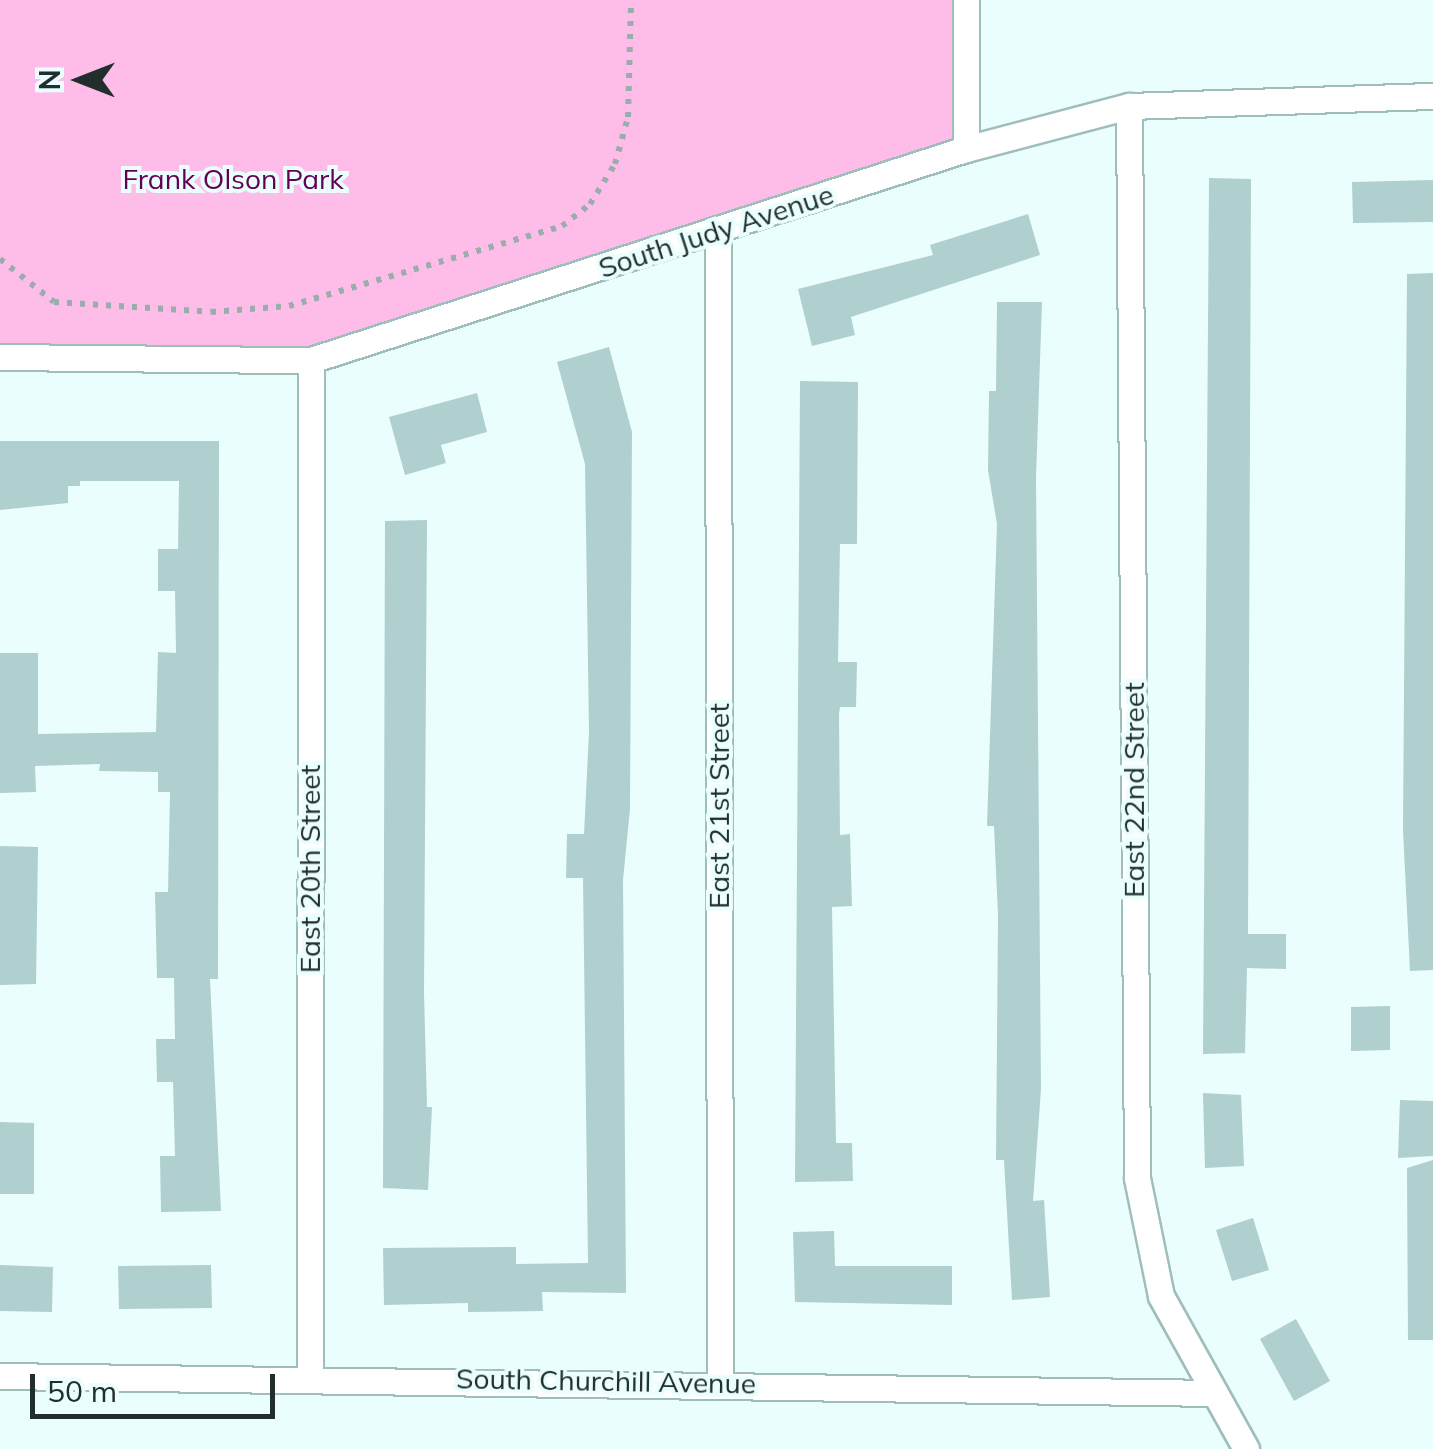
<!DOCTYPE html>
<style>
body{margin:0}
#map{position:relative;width:1433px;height:1449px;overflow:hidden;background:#eafefd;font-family:Mulish,sans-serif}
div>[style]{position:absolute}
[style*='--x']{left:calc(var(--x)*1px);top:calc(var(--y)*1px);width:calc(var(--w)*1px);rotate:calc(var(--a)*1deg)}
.green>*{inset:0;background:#fdbde8}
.building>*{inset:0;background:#afd0ce}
.path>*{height:6px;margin-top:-3px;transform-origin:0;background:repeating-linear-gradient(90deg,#9bacac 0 5px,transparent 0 13px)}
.roads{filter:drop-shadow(2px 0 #9ebebc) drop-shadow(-2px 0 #9ebebc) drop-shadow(0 2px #9ebebc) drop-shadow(0 -2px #9ebebc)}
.street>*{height:25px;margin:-12.5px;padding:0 12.5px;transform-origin:12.5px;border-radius:12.5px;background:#fff}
span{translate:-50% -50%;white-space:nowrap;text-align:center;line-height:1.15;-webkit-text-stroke:8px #eafefd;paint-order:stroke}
.park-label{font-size:28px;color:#640051}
.street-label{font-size:28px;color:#222e2e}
.north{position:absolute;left:30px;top:30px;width:100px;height:100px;-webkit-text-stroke:8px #eafefd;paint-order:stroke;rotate:270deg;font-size:28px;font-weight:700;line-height:40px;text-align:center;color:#222e2e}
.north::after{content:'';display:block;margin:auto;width:35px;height:45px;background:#222e2e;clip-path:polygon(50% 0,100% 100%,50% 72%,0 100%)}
.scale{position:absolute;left:30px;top:1374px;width:245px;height:45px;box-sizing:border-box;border:5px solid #222e2e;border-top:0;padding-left:12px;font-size:30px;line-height:35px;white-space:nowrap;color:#222e2e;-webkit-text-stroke:8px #eafefd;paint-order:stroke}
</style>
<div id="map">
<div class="green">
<i style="clip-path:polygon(0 0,966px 0,965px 149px,311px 360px,0 359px)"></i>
</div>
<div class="building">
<i style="clip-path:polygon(1209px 178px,1251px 179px,1248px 934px,1286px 934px,1286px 969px,1247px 968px,1245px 1053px,1203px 1054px)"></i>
<i style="clip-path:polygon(1433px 180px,1433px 222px,1353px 223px,1352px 182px)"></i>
<i style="clip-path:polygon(1028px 214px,1040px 255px,851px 317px,855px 335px,812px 346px,798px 289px,933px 255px,930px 245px)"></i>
<i style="clip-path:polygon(1433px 273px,1433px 970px,1410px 971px,1403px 830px,1407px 274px)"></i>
<i style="clip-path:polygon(997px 302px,1042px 302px,1036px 478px,1041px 1089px,1033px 1201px,1044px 1200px,1050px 1297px,1012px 1300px,1004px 1160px,996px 1160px,998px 916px,994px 826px,987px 826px,997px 524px,988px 470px,989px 391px,996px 391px)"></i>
<i style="clip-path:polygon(609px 347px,632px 432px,630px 809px,623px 880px,626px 1293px,542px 1292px,543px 1311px,468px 1312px,468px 1303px,384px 1305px,383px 1248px,516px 1247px,516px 1264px,588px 1263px,583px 878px,566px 878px,567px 834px,584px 834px,589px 732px,585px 464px,557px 362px)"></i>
<i style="clip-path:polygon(800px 381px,858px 382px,857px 544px,840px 544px,838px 662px,857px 662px,856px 707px,840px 707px,839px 714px,840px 835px,850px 834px,852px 906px,832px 907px,836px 1143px,852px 1143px,853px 1181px,795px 1182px)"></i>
<i style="clip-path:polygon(477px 393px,487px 432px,441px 445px,446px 463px,405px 475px,389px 417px)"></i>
<i style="clip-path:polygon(0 441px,219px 441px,218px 979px,210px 979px,221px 1211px,161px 1212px,160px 1156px,175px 1156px,173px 1082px,157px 1082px,156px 1039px,175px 1039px,174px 978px,157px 978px,155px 892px,168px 892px,170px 792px,158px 792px,158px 772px,99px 771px,100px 764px,35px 766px,36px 792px,0 793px,0 653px,38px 653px,38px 734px,156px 732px,158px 652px,176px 653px,175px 591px,158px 591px,158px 549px,178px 549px,179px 481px,80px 481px,80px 486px,68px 486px,68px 503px,0 510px)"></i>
<i style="clip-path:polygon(427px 520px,424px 993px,427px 1107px,432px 1107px,428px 1190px,383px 1188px,385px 521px)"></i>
<i style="clip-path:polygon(0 846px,38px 847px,36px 984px,0 985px)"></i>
<i style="clip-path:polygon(1390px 1006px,1390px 1050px,1351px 1051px,1351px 1007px)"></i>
<i style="clip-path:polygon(1203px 1093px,1241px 1095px,1244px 1166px,1205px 1168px)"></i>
<i style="clip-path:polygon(1400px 1100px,1433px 1101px,1433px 1156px,1398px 1158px)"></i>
<i style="clip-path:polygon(0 1122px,34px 1123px,34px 1194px,0 1194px)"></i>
<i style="clip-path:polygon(1433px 1160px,1433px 1340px,1408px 1340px,1407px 1168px)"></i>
<i style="clip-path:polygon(1253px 1218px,1269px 1270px,1232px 1281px,1216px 1230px)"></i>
<i style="clip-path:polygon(834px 1231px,835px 1266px,952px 1266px,952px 1305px,795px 1302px,793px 1232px)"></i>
<i style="clip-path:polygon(0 1265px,53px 1267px,52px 1312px,0 1311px)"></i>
<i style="clip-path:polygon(211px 1265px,212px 1308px,119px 1309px,118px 1266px)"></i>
<i style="clip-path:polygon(1296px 1319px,1330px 1381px,1294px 1401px,1260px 1339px)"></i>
</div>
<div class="path">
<i style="--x:0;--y:259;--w:69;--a:38.5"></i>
<i style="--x:54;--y:302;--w:157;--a:3.6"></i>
<i style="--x:211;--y:312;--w:78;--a:-4.4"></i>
<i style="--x:289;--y:306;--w:284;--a:-16.3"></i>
<i style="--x:562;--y:226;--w:36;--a:-38"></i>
<i style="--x:590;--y:204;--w:47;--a:-58"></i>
<i style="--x:615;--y:164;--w:49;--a:-74.5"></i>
<i style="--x:628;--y:117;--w:117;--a:-88.5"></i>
</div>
<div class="roads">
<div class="street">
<i style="--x:1129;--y:106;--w:1072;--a:89.57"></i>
<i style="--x:1137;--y:1178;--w:120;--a:78.5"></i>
<i style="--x:1161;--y:1296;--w:175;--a:60.9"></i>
<i style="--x:966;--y:149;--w:149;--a:-90"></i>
<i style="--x:718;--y:231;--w:1151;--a:89.9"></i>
<i style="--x:0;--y:357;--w:311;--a:0.6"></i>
<i style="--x:311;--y:360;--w:688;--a:-17.86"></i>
<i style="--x:966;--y:149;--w:169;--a:-14.8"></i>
<i style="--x:1129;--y:106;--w:304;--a:-1.9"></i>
<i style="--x:0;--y:1376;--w:1211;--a:0.8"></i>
<i style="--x:310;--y:1378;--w:1018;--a:-89.94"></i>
</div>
</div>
<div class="park-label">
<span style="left:233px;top:179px">Frank Olson Park</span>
</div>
<div class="street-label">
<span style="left:716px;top:231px;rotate:-18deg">South Judy Avenue</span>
<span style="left:1134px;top:790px;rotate:-90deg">East 22nd Street</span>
<span style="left:719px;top:806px;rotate:-90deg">East 21st Street</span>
<span style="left:310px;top:869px;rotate:-90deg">East 20th Street</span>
<span style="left:606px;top:1381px;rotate:1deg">South Churchill Avenue</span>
</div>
<div class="north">N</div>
<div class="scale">50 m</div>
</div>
